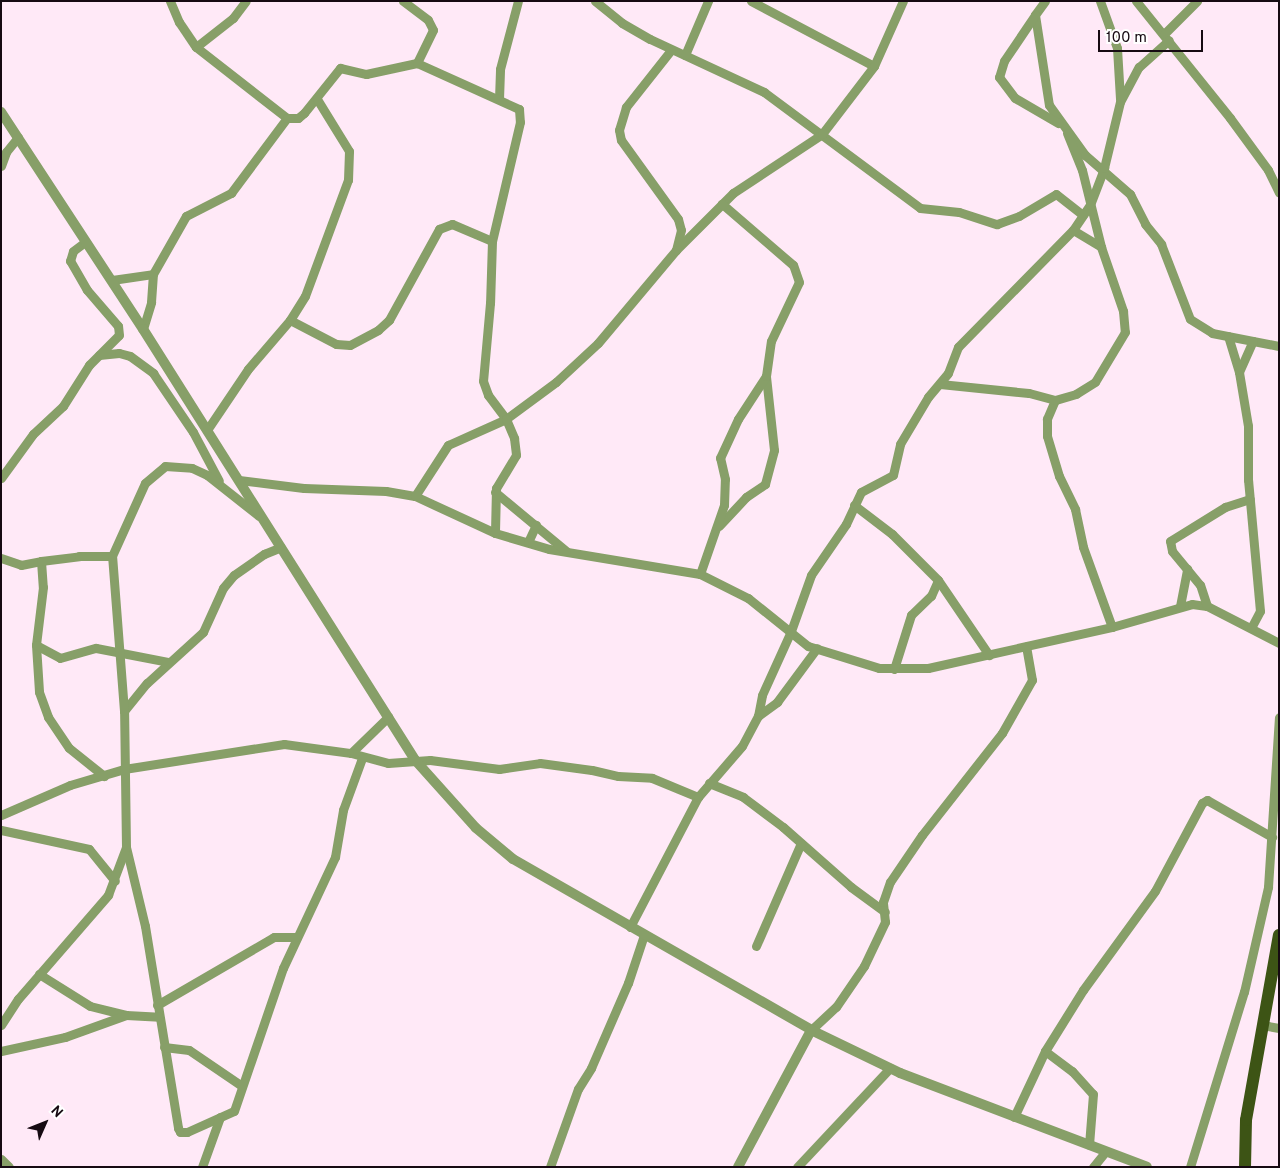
<!DOCTYPE html>
<style>
body{margin:0}
#map{position:relative;width:1280px;height:1168px;overflow:hidden;background:#ffe9f7;font-family:Overpass,sans-serif}
div>[style]{position:absolute}
[style*='--x']{left:calc(var(--x)*1px);top:calc(var(--y)*1px);width:calc(var(--w)*1px);rotate:calc(var(--a)*1deg)}
.minor>*{height:9px;margin:-4.5px;padding:0 4.5px;transform-origin:4.5px;border-radius:4.5px;background:#879f68}
.tertiary>*{height:10px;margin:-5px;padding:0 5px;transform-origin:5px;border-radius:5px;background:#879f68}
.primary>*{height:12px;margin:-6px;padding:0 6px;transform-origin:6px;border-radius:6px;background:#3d5415}
span{translate:-50% -50%;white-space:nowrap;text-align:center;line-height:1.15;-webkit-text-stroke:4px #fff;paint-order:stroke}
.frame{position:absolute;inset:0;border:2px solid #160a12;pointer-events:none}
.north{position:absolute;left:20px;top:1098px;width:50px;height:50px;-webkit-text-stroke:4px #fff;paint-order:stroke;rotate:46deg;font-size:14px;font-weight:700;line-height:20px;text-align:center;color:#160a12}
.north::after{content:'';display:block;margin:auto;width:18px;height:22px;background:#160a12;clip-path:polygon(50% 0,100% 100%,50% 72%,0 100%)}
.scale{position:absolute;left:1098px;top:30px;width:105px;height:22px;box-sizing:border-box;border:2px solid #160a12;border-top:0;padding-left:6px;font-size:15px;line-height:18px;white-space:nowrap;color:#160a12;-webkit-text-stroke:4px #fff;paint-order:stroke}
</style>
<div id="map">
<div class="minor">
<i style="--x:170;--y:1;--w:23;--a:67"></i>
<i style="--x:179;--y:22;--w:30;--a:56"></i>
<i style="--x:196;--y:47;--w:115;--a:38"></i>
<i style="--x:403;--y:1;--w:31;--a:37"></i>
<i style="--x:428;--y:20;--w:11;--a:63"></i>
<i style="--x:433;--y:30;--w:37;--a:116"></i>
<i style="--x:595;--y:1;--w:35;--a:39"></i>
<i style="--x:622;--y:23;--w:32;--a:30"></i>
<i style="--x:650;--y:39;--w:126;--a:24.9"></i>
<i style="--x:764;--y:92;--w:194;--a:36.6"></i>
<i style="--x:920;--y:208;--w:39;--a:6"></i>
<i style="--x:959;--y:212;--w:40;--a:18"></i>
<i style="--x:997;--y:224;--w:23;--a:-20"></i>
<i style="--x:1019;--y:216;--w:43;--a:-30.7"></i>
<i style="--x:1056;--y:194;--w:34;--a:38"></i>
<i style="--x:751;--y:1;--w:139;--a:27.9"></i>
<i style="--x:1045;--y:1;--w:17;--a:126"></i>
<i style="--x:1035;--y:15;--w:91;--a:81.2"></i>
<i style="--x:1049;--y:105;--w:62;--a:54.2"></i>
<i style="--x:1085;--y:155;--w:60;--a:40.9"></i>
<i style="--x:1130;--y:194;--w:34;--a:63"></i>
<i style="--x:1145;--y:224;--w:26;--a:51"></i>
<i style="--x:1161;--y:244;--w:80;--a:68.9"></i>
<i style="--x:1190;--y:319;--w:26;--a:32"></i>
<i style="--x:1212;--y:333;--w:68;--a:11"></i>
<i style="--x:1100;--y:1;--w:50;--a:70.1"></i>
<i style="--x:1117;--y:48;--w:51;--a:86.6"></i>
<i style="--x:1136;--y:1;--w:150;--a:51.2"></i>
<i style="--x:1230;--y:118;--w:64;--a:53.8"></i>
<i style="--x:1268;--y:170;--w:25;--a:64"></i>
<i style="--x:1035;--y:15;--w:55;--a:124"></i>
<i style="--x:1004;--y:61;--w:17;--a:107"></i>
<i style="--x:999;--y:77;--w:26;--a:53"></i>
<i style="--x:1015;--y:98;--w:50;--a:30.2"></i>
<i style="--x:1164;--y:34;--w:47;--a:-45"></i>
<i style="--x:196;--y:47;--w:47;--a:-38.1"></i>
<i style="--x:233;--y:18;--w:21;--a:-53"></i>
<i style="--x:671;--y:50;--w:73;--a:128.3"></i>
<i style="--x:626;--y:107;--w:24;--a:107"></i>
<i style="--x:619;--y:130;--w:10;--a:79"></i>
<i style="--x:621;--y:140;--w:97;--a:54.2"></i>
<i style="--x:678;--y:219;--w:11;--a:75"></i>
<i style="--x:681;--y:230;--w:21;--a:104"></i>
<i style="--x:676;--y:250;--w:81;--a:-45"></i>
<i style="--x:733;--y:193;--w:107;--a:-33.5"></i>
<i style="--x:822;--y:134;--w:86;--a:-52.6"></i>
<i style="--x:874;--y:66;--w:71;--a:-66"></i>
<i style="--x:685;--y:55;--w:59;--a:-66.9"></i>
<i style="--x:499;--y:99;--w:30;--a:-88"></i>
<i style="--x:500;--y:69;--w:70;--a:-75.2"></i>
<i style="--x:1067;--y:133;--w:40;--a:68"></i>
<i style="--x:1082;--y:170;--w:79;--a:76.1"></i>
<i style="--x:1101;--y:247;--w:68;--a:71"></i>
<i style="--x:1123;--y:311;--w:21;--a:85"></i>
<i style="--x:1125;--y:332;--w:58;--a:121"></i>
<i style="--x:1095;--y:382;--w:22;--a:148"></i>
<i style="--x:1076;--y:394;--w:22;--a:164"></i>
<i style="--x:1055;--y:400;--w:21;--a:113"></i>
<i style="--x:1047;--y:419;--w:17;--a:90"></i>
<i style="--x:1047;--y:436;--w:42;--a:73.3"></i>
<i style="--x:1059;--y:476;--w:37;--a:64"></i>
<i style="--x:1075;--y:509;--w:39;--a:78"></i>
<i style="--x:1083;--y:547;--w:85;--a:70.1"></i>
<i style="--x:1;--y:166;--w:15;--a:-70"></i>
<i style="--x:6;--y:152;--w:19;--a:-51"></i>
<i style="--x:1073;--y:230;--w:33;--a:31"></i>
<i style="--x:112;--y:280;--w:41;--a:-8.3"></i>
<i style="--x:290;--y:320;--w:52;--a:27.6"></i>
<i style="--x:336;--y:344;--w:14;--a:4"></i>
<i style="--x:350;--y:345;--w:32;--a:-28"></i>
<i style="--x:378;--y:330;--w:15;--a:-42"></i>
<i style="--x:389;--y:320;--w:104;--a:-61.2"></i>
<i style="--x:439;--y:229;--w:14;--a:-21"></i>
<i style="--x:452;--y:224;--w:43;--a:23"></i>
<i style="--x:143;--y:329;--w:28;--a:-73"></i>
<i style="--x:151;--y:302;--w:28;--a:-86"></i>
<i style="--x:153;--y:274;--w:67;--a:-60.4"></i>
<i style="--x:186;--y:216;--w:51;--a:-27.1"></i>
<i style="--x:231;--y:193;--w:94;--a:-53.3"></i>
<i style="--x:287;--y:118;--w:11;--a:0"></i>
<i style="--x:298;--y:118;--w:8;--a:-40"></i>
<i style="--x:304;--y:113;--w:58;--a:-51.3"></i>
<i style="--x:340;--y:68;--w:27;--a:13"></i>
<i style="--x:366;--y:74;--w:52;--a:-12.2"></i>
<i style="--x:417;--y:63;--w:112;--a:24.3"></i>
<i style="--x:519;--y:109;--w:13;--a:86"></i>
<i style="--x:520;--y:122;--w:122;--a:103.2"></i>
<i style="--x:492;--y:241;--w:62;--a:91.8"></i>
<i style="--x:490;--y:303;--w:78;--a:95.1"></i>
<i style="--x:483;--y:381;--w:15;--a:70"></i>
<i style="--x:488;--y:395;--w:30;--a:53"></i>
<i style="--x:506;--y:419;--w:62;--a:-36.5"></i>
<i style="--x:556;--y:382;--w:57;--a:-42.9"></i>
<i style="--x:598;--y:343;--w:121;--a:-50"></i>
<i style="--x:1228;--y:336;--w:38;--a:73"></i>
<i style="--x:99;--y:355;--w:20;--a:-6"></i>
<i style="--x:119;--y:353;--w:11;--a:15"></i>
<i style="--x:130;--y:356;--w:29;--a:36"></i>
<i style="--x:153;--y:373;--w:71;--a:55.9"></i>
<i style="--x:193;--y:432;--w:55;--a:62"></i>
<i style="--x:940;--y:384;--w:89;--a:5.8"></i>
<i style="--x:1029;--y:393;--w:27;--a:15"></i>
<i style="--x:207;--y:430;--w:73;--a:-56.1"></i>
<i style="--x:248;--y:369;--w:65;--a:-49.4"></i>
<i style="--x:290;--y:320;--w:28;--a:-58"></i>
<i style="--x:305;--y:296;--w:124;--a:-69.7"></i>
<i style="--x:348;--y:180;--w:29;--a:-88"></i>
<i style="--x:349;--y:151;--w:61;--a:-121.6"></i>
<i style="--x:1;--y:478;--w:54;--a:-54"></i>
<i style="--x:33;--y:434;--w:41;--a:-43"></i>
<i style="--x:63;--y:406;--w:49;--a:-57.6"></i>
<i style="--x:89;--y:365;--w:42;--a:-45"></i>
<i style="--x:119;--y:335;--w:9;--a:-96"></i>
<i style="--x:118;--y:326;--w:48;--a:-130.7"></i>
<i style="--x:87;--y:290;--w:34;--a:-120"></i>
<i style="--x:70;--y:261;--w:10;--a:-73"></i>
<i style="--x:73;--y:251;--w:15;--a:-37"></i>
<i style="--x:239;--y:480;--w:65;--a:7"></i>
<i style="--x:304;--y:488;--w:82;--a:2.1"></i>
<i style="--x:386;--y:491;--w:29;--a:10"></i>
<i style="--x:415;--y:496;--w:88;--a:24.8"></i>
<i style="--x:495;--y:533;--w:56;--a:16.5"></i>
<i style="--x:549;--y:549;--w:153;--a:9.4"></i>
<i style="--x:700;--y:574;--w:54;--a:26.6"></i>
<i style="--x:748;--y:598;--w:77;--a:38.7"></i>
<i style="--x:808;--y:646;--w:74;--a:17.2"></i>
<i style="--x:879;--y:668;--w:49;--a:0"></i>
<i style="--x:928;--y:668;--w:189;--a:-12.6"></i>
<i style="--x:1112;--y:627;--w:83;--a:-16"></i>
<i style="--x:1192;--y:604;--w:15;--a:8"></i>
<i style="--x:1207;--y:606;--w:81;--a:27.2"></i>
<i style="--x:495;--y:492;--w:92;--a:39.7"></i>
<i style="--x:415;--y:496;--w:61;--a:-57.1"></i>
<i style="--x:448;--y:445;--w:64;--a:-24.1"></i>
<i style="--x:506;--y:419;--w:21;--a:67"></i>
<i style="--x:514;--y:438;--w:17;--a:83"></i>
<i style="--x:516;--y:455;--w:39;--a:121"></i>
<i style="--x:496;--y:488;--w:45;--a:91.3"></i>
<i style="--x:854;--y:505;--w:48;--a:37.3"></i>
<i style="--x:892;--y:534;--w:65;--a:45"></i>
<i style="--x:938;--y:580;--w:91;--a:55.8"></i>
<i style="--x:719;--y:526;--w:40;--a:-47"></i>
<i style="--x:746;--y:497;--w:23;--a:-34"></i>
<i style="--x:765;--y:484;--w:35;--a:-75"></i>
<i style="--x:774;--y:450;--w:74;--a:-96.2"></i>
<i style="--x:528;--y:542;--w:19;--a:-65"></i>
<i style="--x:1;--y:558;--w:21;--a:19"></i>
<i style="--x:21;--y:565;--w:20;--a:-11"></i>
<i style="--x:41;--y:561;--w:26;--a:86"></i>
<i style="--x:43;--y:587;--w:58;--a:96.9"></i>
<i style="--x:36;--y:645;--w:47;--a:86.3"></i>
<i style="--x:39;--y:692;--w:27;--a:70"></i>
<i style="--x:48;--y:717;--w:37;--a:56"></i>
<i style="--x:69;--y:748;--w:45;--a:38.7"></i>
<i style="--x:41;--y:561;--w:38;--a:-7"></i>
<i style="--x:79;--y:556;--w:33;--a:0"></i>
<i style="--x:112;--y:556;--w:80;--a:-65.7"></i>
<i style="--x:145;--y:483;--w:26;--a:-40"></i>
<i style="--x:165;--y:466;--w:27;--a:4"></i>
<i style="--x:192;--y:468;--w:17;--a:25"></i>
<i style="--x:207;--y:475;--w:66;--a:38.3"></i>
<i style="--x:700;--y:574;--w:73;--a:-70.8"></i>
<i style="--x:724;--y:505;--w:26;--a:-88"></i>
<i style="--x:725;--y:479;--w:22;--a:-103"></i>
<i style="--x:720;--y:458;--w:43;--a:-65.2"></i>
<i style="--x:738;--y:419;--w:51;--a:-56.9"></i>
<i style="--x:766;--y:376;--w:35;--a:-82"></i>
<i style="--x:771;--y:341;--w:65;--a:-64.6"></i>
<i style="--x:799;--y:282;--w:18;--a:-109"></i>
<i style="--x:793;--y:265;--w:94;--a:-139.3"></i>
<i style="--x:1180;--y:606;--w:38;--a:-79"></i>
<i style="--x:1207;--y:606;--w:22;--a:-108"></i>
<i style="--x:1200;--y:585;--w:44;--a:-129.5"></i>
<i style="--x:1172;--y:551;--w:10;--a:-101"></i>
<i style="--x:1170;--y:541;--w:65;--a:-31.7"></i>
<i style="--x:1225;--y:507;--w:26;--a:-18"></i>
<i style="--x:1251;--y:628;--w:19;--a:-62"></i>
<i style="--x:1260;--y:611;--w:132;--a:-95.2"></i>
<i style="--x:1248;--y:480;--w:54;--a:-90"></i>
<i style="--x:1248;--y:426;--w:55;--a:-99.5"></i>
<i style="--x:1239;--y:372;--w:34;--a:-66"></i>
<i style="--x:36;--y:645;--w:27;--a:28"></i>
<i style="--x:60;--y:658;--w:37;--a:-16"></i>
<i style="--x:96;--y:648;--w:73;--a:11"></i>
<i style="--x:894;--y:669;--w:57;--a:-72.5"></i>
<i style="--x:911;--y:615;--w:28;--a:-44"></i>
<i style="--x:931;--y:596;--w:17;--a:-66"></i>
<i style="--x:124;--y:711;--w:36;--a:-51"></i>
<i style="--x:147;--y:683;--w:76;--a:-42.3"></i>
<i style="--x:203;--y:632;--w:48;--a:-65.6"></i>
<i style="--x:223;--y:588;--w:17;--a:-50"></i>
<i style="--x:234;--y:575;--w:37;--a:-35"></i>
<i style="--x:264;--y:554;--w:18;--a:-22"></i>
<i style="--x:758;--y:716;--w:21;--a:-79"></i>
<i style="--x:762;--y:695;--w:70;--a:-65.6"></i>
<i style="--x:791;--y:631;--w:59;--a:-70.3"></i>
<i style="--x:811;--y:575;--w:62;--a:-55.5"></i>
<i style="--x:846;--y:524;--w:35;--a:-65"></i>
<i style="--x:861;--y:492;--w:36;--a:-28"></i>
<i style="--x:893;--y:475;--w:32;--a:-77"></i>
<i style="--x:900;--y:444;--w:55;--a:-59.2"></i>
<i style="--x:928;--y:397;--w:31;--a:-50"></i>
<i style="--x:948;--y:373;--w:28;--a:-69"></i>
<i style="--x:958;--y:347;--w:164;--a:-45.5"></i>
<i style="--x:1073;--y:230;--w:30;--a:-56"></i>
<i style="--x:1090;--y:205;--w:40;--a:-69"></i>
<i style="--x:1104;--y:168;--w:68;--a:-76.4"></i>
<i style="--x:1120;--y:102;--w:40;--a:-62"></i>
<i style="--x:1139;--y:67;--w:40;--a:-42"></i>
<i style="--x:351;--y:753;--w:52;--a:-44.2"></i>
<i style="--x:709;--y:783;--w:37;--a:22"></i>
<i style="--x:743;--y:797;--w:50;--a:36.9"></i>
<i style="--x:783;--y:827;--w:91;--a:41.4"></i>
<i style="--x:851;--y:887;--w:42;--a:36.3"></i>
<i style="--x:1;--y:815;--w:75;--a:-23.5"></i>
<i style="--x:70;--y:785;--w:56;--a:-16.5"></i>
<i style="--x:124;--y:769;--w:162;--a:-8.9"></i>
<i style="--x:284;--y:744;--w:68;--a:7.7"></i>
<i style="--x:351;--y:753;--w:38;--a:15"></i>
<i style="--x:388;--y:763;--w:42;--a:-4.1"></i>
<i style="--x:430;--y:760;--w:70;--a:7.4"></i>
<i style="--x:499;--y:769;--w:41;--a:-8.3"></i>
<i style="--x:540;--y:763;--w:52;--a:7.7"></i>
<i style="--x:592;--y:770;--w:27;--a:13"></i>
<i style="--x:618;--y:776;--w:34;--a:3"></i>
<i style="--x:652;--y:778;--w:50;--a:22.4"></i>
<i style="--x:1;--y:830;--w:90;--a:12.2"></i>
<i style="--x:89;--y:849;--w:41;--a:50.9"></i>
<i style="--x:126;--y:847;--w:81;--a:76.5"></i>
<i style="--x:145;--y:926;--w:205;--a:80.7"></i>
<i style="--x:178;--y:1128;--w:4;--a:63"></i>
<i style="--x:180;--y:1132;--w:7;--a:0"></i>
<i style="--x:187;--y:1132;--w:51;--a:-24.1"></i>
<i style="--x:234;--y:1111;--w:151;--a:-71.1"></i>
<i style="--x:283;--y:968;--w:123;--a:-64.9"></i>
<i style="--x:335;--y:857;--w:48;--a:-80.3"></i>
<i style="--x:343;--y:810;--w:55;--a:-69.9"></i>
<i style="--x:630;--y:927;--w:147;--a:-62.4"></i>
<i style="--x:698;--y:797;--w:67;--a:-49.2"></i>
<i style="--x:742;--y:746;--w:34;--a:-62"></i>
<i style="--x:758;--y:716;--w:24;--a:-36"></i>
<i style="--x:777;--y:702;--w:67;--a:-53.5"></i>
<i style="--x:756;--y:946;--w:112;--a:-66.4"></i>
<i style="--x:39;--y:974;--w:60;--a:32.1"></i>
<i style="--x:90;--y:1006;--w:37;--a:14"></i>
<i style="--x:126;--y:1015;--w:33;--a:3"></i>
<i style="--x:157;--y:1005;--w:135;--a:-30.2"></i>
<i style="--x:274;--y:937;--w:23;--a:0"></i>
<i style="--x:1;--y:1025;--w:31;--a:-57"></i>
<i style="--x:18;--y:999;--w:138;--a:-49.1"></i>
<i style="--x:108;--y:895;--w:51;--a:-69.4"></i>
<i style="--x:126;--y:847;--w:136;--a:-90.8"></i>
<i style="--x:124;--y:711;--w:155;--a:-94.4"></i>
<i style="--x:1262;--y:1025;--w:17;--a:10"></i>
<i style="--x:811;--y:1030;--w:34;--a:-43"></i>
<i style="--x:836;--y:1007;--w:50;--a:-55.7"></i>
<i style="--x:864;--y:966;--w:49;--a:-64.5"></i>
<i style="--x:885;--y:922;--w:20;--a:-96"></i>
<i style="--x:883;--y:902;--w:21;--a:-71"></i>
<i style="--x:890;--y:882;--w:57;--a:-55.8"></i>
<i style="--x:922;--y:835;--w:130;--a:-51.9"></i>
<i style="--x:1002;--y:733;--w:61;--a:-60.5"></i>
<i style="--x:1032;--y:680;--w:34;--a:-100"></i>
<i style="--x:164;--y:1047;--w:25;--a:7"></i>
<i style="--x:189;--y:1050;--w:64;--a:34.2"></i>
<i style="--x:1;--y:1051;--w:66;--a:-12.3"></i>
<i style="--x:65;--y:1037;--w:65;--a:-19.8"></i>
<i style="--x:1045;--y:1051;--w:34;--a:37"></i>
<i style="--x:1072;--y:1071;--w:31;--a:48"></i>
<i style="--x:1093;--y:1094;--w:51;--a:94.5"></i>
<i style="--x:1014;--y:1117;--w:73;--a:-64.8"></i>
<i style="--x:1045;--y:1051;--w:72;--a:-58.1"></i>
<i style="--x:1083;--y:990;--w:122;--a:-54"></i>
<i style="--x:1155;--y:891;--w:100;--a:-61.9"></i>
<i style="--x:1202;--y:803;--w:6;--a:-31"></i>
<i style="--x:1207;--y:800;--w:75;--a:29.6"></i>
<i style="--x:1;--y:1159;--w:11;--a:45"></i>
<i style="--x:202;--y:1167;--w:53;--a:-70.2"></i>
<i style="--x:550;--y:1167;--w:83;--a:-70.3"></i>
<i style="--x:578;--y:1089;--w:25;--a:-58"></i>
<i style="--x:591;--y:1068;--w:93;--a:-66.5"></i>
<i style="--x:628;--y:983;--w:51;--a:-71.6"></i>
<i style="--x:797;--y:1167;--w:136;--a:-46.8"></i>
<i style="--x:1093;--y:1167;--w:19;--a:-51"></i>
<i style="--x:1190;--y:1167;--w:183;--a:-72.9"></i>
<i style="--x:1244;--y:992;--w:108;--a:-77.1"></i>
<i style="--x:1268;--y:887;--w:170;--a:-86.3"></i>
</div>
<div class="tertiary">
<i style="--x:1;--y:112;--w:259;--a:56.8"></i>
<i style="--x:143;--y:329;--w:510;--a:57.74"></i>
<i style="--x:415;--y:760;--w:91;--a:48.1"></i>
<i style="--x:476;--y:828;--w:48;--a:40"></i>
<i style="--x:513;--y:859;--w:344;--a:29.8"></i>
<i style="--x:811;--y:1030;--w:99;--a:25.8"></i>
<i style="--x:900;--y:1073;--w:264;--a:20.8"></i>
<i style="--x:738;--y:1167;--w:155;--a:-61.9"></i>
</div>
<div class="primary">
<i style="--x:1245;--y:1167;--w:47;--a:-88.8"></i>
<i style="--x:1246;--y:1120;--w:188;--a:-79.9"></i>
</div>
<div class="frame"></div>
<div class="north">N</div>
<div class="scale">100 m</div>
</div>
